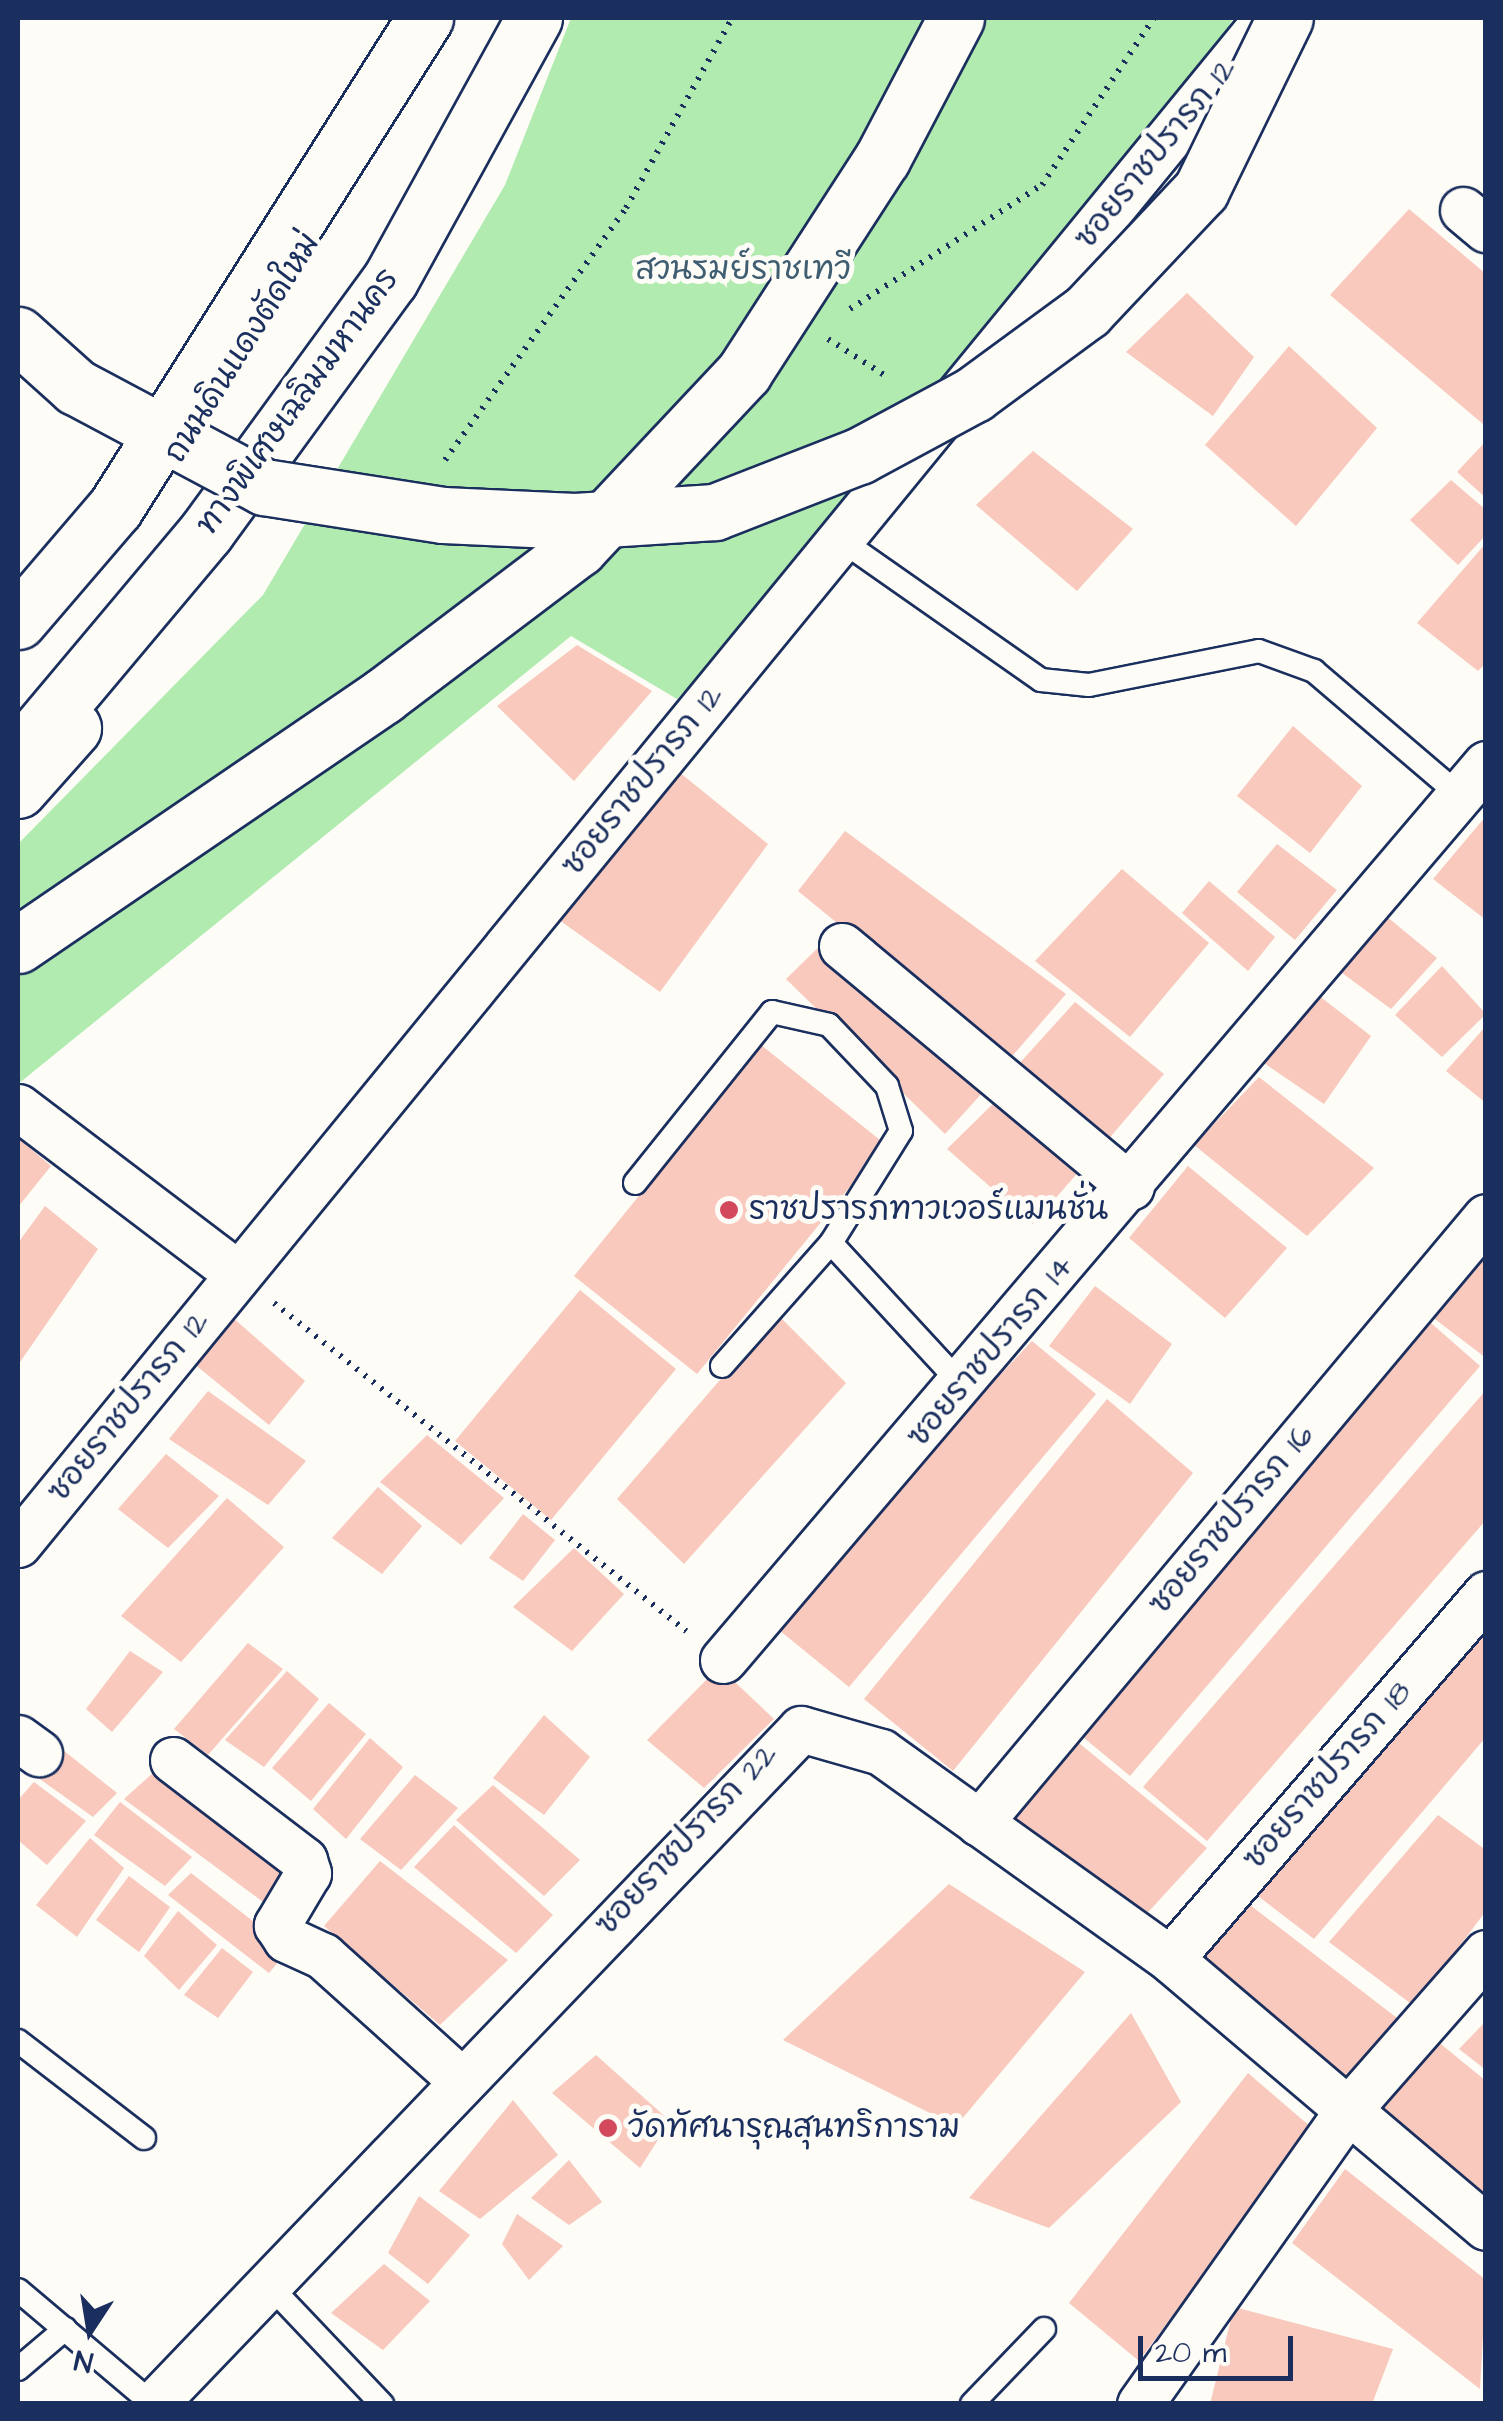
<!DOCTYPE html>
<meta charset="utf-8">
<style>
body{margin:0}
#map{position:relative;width:1503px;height:2421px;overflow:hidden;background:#fdfcf7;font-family:"Architects Daughter","Playpen Sans Thai",sans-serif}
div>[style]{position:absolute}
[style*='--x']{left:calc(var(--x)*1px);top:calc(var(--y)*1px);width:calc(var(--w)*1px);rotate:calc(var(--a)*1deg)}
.green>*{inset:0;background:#b1ebaf}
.building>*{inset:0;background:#f8c9bc}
.path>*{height:6px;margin-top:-3px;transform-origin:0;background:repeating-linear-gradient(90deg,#1b2f5e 0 2.5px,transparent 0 10.5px)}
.roads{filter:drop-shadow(2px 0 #1b2f5e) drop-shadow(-2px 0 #1b2f5e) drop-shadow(0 2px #1b2f5e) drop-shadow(0 -2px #1b2f5e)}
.service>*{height:22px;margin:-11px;padding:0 11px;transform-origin:11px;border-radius:11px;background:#fdfcf7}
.minor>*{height:45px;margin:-22.5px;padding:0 22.5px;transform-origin:22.5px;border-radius:22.5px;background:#fdfcf7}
.tertiary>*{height:55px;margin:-27.5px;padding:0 27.5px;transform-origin:27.5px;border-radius:27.5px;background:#fdfcf7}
.motorway>*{height:55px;margin:-27.5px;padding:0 27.5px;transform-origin:27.5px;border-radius:27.5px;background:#fdfcf7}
.bridges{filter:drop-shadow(2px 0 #1b2f5e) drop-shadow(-2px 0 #1b2f5e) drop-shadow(0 2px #1b2f5e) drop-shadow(0 -2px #1b2f5e)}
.motorway-bridge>*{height:55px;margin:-27.5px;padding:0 27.5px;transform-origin:27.5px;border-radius:27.5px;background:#fdfcf7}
.dots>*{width:28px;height:28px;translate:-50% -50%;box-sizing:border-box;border:5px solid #fdfcf7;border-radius:50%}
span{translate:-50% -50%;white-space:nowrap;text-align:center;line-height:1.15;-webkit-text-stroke:10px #fdfcf7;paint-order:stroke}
.street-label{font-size:32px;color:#1b2f5e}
.park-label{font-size:32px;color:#405e72}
.poi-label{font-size:32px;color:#1b2f5e}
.left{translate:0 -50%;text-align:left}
.frame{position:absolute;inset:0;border:20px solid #1b2f5e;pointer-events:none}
.north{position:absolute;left:40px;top:2281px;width:100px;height:100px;-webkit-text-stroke:8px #fdfcf7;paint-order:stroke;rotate:192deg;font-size:28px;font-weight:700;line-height:40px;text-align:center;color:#1b2f5e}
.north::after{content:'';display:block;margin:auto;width:35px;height:45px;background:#1b2f5e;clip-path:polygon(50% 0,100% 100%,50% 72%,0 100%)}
.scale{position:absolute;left:1138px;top:2336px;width:155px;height:45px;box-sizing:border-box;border:5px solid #1b2f5e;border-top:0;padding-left:12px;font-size:30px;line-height:35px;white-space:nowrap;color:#1b2f5e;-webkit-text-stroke:8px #fdfcf7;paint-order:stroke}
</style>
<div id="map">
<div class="green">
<i style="clip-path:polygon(571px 18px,1233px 18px,1125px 236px,677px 699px,571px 636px,18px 1084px,18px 844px,263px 595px,505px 185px)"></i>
</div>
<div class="building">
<i style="clip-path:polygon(1409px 209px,1486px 274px,1483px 424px,1330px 295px)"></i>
<i style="clip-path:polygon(1187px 293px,1254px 357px,1213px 416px,1126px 352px)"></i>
<i style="clip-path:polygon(1289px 346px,1377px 428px,1296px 526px,1205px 445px)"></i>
<i style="clip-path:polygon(1486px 441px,1486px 498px,1457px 472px)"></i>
<i style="clip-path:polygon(1033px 451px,1133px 529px,1077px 591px,976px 505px)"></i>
<i style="clip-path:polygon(1451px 480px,1486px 510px,1486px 535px,1458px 565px,1410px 520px)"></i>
<i style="clip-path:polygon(1486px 543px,1486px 663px,1478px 671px,1417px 623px)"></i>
<i style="clip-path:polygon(577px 645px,652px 691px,574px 781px,497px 706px)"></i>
<i style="clip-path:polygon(1293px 726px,1362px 786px,1310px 853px,1237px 796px)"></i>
<i style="clip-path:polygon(679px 772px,768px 844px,660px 992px,555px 917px)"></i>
<i style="clip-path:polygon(1486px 816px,1486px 920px,1433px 879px)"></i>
<i style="clip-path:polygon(845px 831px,1066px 994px,1007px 1062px,798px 891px)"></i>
<i style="clip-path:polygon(1277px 844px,1337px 890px,1295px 940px,1237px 892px)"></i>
<i style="clip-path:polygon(1122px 869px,1209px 943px,1130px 1037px,1035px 961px)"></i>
<i style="clip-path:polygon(1209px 881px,1275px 937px,1248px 971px,1182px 913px)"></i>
<i style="clip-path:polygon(1386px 916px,1437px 958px,1391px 1009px,1338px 970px)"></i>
<i style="clip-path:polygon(825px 941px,993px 1081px,945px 1134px,786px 979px)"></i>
<i style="clip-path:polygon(1442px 966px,1486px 1014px,1442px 1057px,1395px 1015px)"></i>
<i style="clip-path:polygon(1309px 988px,1371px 1036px,1324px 1104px,1255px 1057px)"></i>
<i style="clip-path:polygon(1075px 1002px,1164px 1074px,1106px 1142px,1017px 1066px)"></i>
<i style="clip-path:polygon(1486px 1026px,1486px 1103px,1446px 1071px)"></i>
<i style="clip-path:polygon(761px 1045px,885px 1144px,697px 1374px,574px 1276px)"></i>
<i style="clip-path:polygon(1259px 1077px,1374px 1168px,1307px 1236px,1194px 1145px)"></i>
<i style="clip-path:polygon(1006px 1091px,1088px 1161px,1033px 1224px,947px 1149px)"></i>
<i style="clip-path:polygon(18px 1138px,51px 1166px,18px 1207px)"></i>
<i style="clip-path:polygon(1188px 1166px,1287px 1248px,1225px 1318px,1129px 1238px)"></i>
<i style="clip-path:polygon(45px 1206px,98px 1249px,18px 1365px,18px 1243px)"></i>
<i style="clip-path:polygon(1486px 1230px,1486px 1358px,1423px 1310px)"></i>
<i style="clip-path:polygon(1095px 1286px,1172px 1344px,1130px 1404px,1049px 1346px)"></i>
<i style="clip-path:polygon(580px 1290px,676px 1369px,551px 1520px,455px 1441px)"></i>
<i style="clip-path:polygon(224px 1310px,305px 1381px,269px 1425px,187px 1358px)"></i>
<i style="clip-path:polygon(777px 1314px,846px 1383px,684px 1564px,617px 1499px)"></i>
<i style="clip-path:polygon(1423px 1316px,1480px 1366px,1130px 1776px,1072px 1728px)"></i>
<i style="clip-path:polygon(1032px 1341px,1096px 1394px,849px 1687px,768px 1621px)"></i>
<i style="clip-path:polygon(1486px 1390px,1486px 1520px,1207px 1841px,1143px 1787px)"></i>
<i style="clip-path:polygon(208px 1391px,306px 1461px,268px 1505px,169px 1439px)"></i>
<i style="clip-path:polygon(1107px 1399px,1193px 1473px,953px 1771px,864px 1699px)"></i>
<i style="clip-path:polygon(427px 1435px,504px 1498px,461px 1545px,380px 1482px)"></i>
<i style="clip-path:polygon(166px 1454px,219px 1496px,168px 1548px,118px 1509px)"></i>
<i style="clip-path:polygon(378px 1487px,422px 1526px,382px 1574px,332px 1538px)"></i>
<i style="clip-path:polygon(227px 1498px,284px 1547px,181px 1662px,121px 1616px)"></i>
<i style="clip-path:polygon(523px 1514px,555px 1540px,523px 1581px,489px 1558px)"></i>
<i style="clip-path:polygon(574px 1548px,624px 1594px,572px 1651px,513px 1607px)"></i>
<i style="clip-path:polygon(1486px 1618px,1486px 1737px,1314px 1939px,1245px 1886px)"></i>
<i style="clip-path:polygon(248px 1643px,283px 1669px,208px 1755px,174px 1729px)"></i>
<i style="clip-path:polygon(130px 1651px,163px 1672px,112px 1732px,86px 1709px)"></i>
<i style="clip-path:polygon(719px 1667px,774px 1719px,704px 1788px,647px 1740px)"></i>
<i style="clip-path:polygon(287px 1671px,319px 1699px,264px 1767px,225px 1740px)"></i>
<i style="clip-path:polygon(329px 1703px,366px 1734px,311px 1801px,272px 1768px)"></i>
<i style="clip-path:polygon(544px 1715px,590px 1757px,544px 1815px,493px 1778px)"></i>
<i style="clip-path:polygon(1063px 1730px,1207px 1848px,1140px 1921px,994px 1810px)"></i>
<i style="clip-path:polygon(370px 1738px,403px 1767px,346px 1839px,313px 1809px)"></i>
<i style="clip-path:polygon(63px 1750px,117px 1793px,93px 1817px,37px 1777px)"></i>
<i style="clip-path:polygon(164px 1763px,301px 1868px,270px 1907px,124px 1799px)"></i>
<i style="clip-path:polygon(415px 1775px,458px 1808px,401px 1870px,360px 1839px)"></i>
<i style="clip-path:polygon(34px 1782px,86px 1821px,47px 1865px,18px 1840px,18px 1800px)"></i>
<i style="clip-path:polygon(493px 1785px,580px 1860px,544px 1896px,456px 1820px)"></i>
<i style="clip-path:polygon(120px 1802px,192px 1857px,165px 1886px,94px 1835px)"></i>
<i style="clip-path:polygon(1438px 1815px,1486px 1850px,1486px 1911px,1414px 2006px,1329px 1942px)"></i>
<i style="clip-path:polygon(454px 1825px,553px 1915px,516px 1953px,414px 1867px)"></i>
<i style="clip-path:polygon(90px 1838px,124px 1868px,77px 1937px,36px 1905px)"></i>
<i style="clip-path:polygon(380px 1861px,508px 1960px,440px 2025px,324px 1926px)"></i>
<i style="clip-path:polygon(191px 1873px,289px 1949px,269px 1973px,168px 1895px)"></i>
<i style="clip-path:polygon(129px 1876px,170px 1907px,139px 1952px,96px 1920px)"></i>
<i style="clip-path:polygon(949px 1884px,1085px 1972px,956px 2126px,783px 2040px)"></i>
<i style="clip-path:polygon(1237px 1895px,1397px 2018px,1342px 2088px,1179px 1959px)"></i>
<i style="clip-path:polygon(178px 1911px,217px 1945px,179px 1990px,144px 1956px)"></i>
<i style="clip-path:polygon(222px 1948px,253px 1972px,218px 2018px,184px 1995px)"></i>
<i style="clip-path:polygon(1131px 2013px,1181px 2102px,1049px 2228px,969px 2198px)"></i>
<i style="clip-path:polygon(1486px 2021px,1486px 2070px,1459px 2049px)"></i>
<i style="clip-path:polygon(1431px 2036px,1486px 2081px,1486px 2201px,1372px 2105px)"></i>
<i style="clip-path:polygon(596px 2055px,670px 2121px,640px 2168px,552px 2093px)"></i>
<i style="clip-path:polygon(1248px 2073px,1312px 2128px,1139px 2361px,1069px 2303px)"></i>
<i style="clip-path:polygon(513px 2100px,558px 2155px,480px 2219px,439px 2191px)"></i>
<i style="clip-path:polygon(569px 2160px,602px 2202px,569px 2225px,531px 2198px)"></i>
<i style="clip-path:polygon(1345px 2169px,1486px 2280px,1480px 2389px,1292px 2243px)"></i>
<i style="clip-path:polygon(419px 2196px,470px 2235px,428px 2284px,388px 2253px)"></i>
<i style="clip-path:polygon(517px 2214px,563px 2246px,529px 2280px,502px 2244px)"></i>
<i style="clip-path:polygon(384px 2264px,430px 2301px,383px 2350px,331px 2313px)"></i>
<i style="clip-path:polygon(1234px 2307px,1393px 2349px,1372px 2404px,1210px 2404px)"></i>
</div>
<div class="path">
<i style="--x:850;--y:309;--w:229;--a:-32.9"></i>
<i style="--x:1042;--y:185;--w:201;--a:-56.2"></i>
<i style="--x:828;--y:339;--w:72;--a:32.6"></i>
<i style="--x:445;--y:460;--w:310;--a:-54.3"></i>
<i style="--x:626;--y:208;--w:218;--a:-60.8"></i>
<i style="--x:274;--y:1303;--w:527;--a:38.52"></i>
</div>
<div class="roads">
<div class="service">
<i style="--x:841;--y:540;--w:244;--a:35"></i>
<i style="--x:1041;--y:680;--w:48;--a:5.9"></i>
<i style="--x:1089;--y:685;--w:173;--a:-11.3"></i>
<i style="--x:1259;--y:651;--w:59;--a:20"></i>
<i style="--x:1314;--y:671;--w:191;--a:40.5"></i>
<i style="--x:635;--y:1183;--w:219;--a:-51.3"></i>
<i style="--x:772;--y:1012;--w:58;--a:12.8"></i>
<i style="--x:829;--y:1025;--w:84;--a:46.4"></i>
<i style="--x:887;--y:1086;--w:47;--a:72.7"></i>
<i style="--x:901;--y:1131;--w:132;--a:122"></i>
<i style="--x:831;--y:1243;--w:196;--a:47.3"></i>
<i style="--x:722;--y:1366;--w:164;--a:-48.5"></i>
<i style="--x:18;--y:2041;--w:159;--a:37.6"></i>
<i style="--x:268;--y:2284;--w:166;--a:46.5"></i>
<i style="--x:18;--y:2290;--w:177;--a:40.2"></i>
<i style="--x:18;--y:2369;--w:62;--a:-40.4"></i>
<i style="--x:972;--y:2404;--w:104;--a:-46.2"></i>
</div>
<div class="minor">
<i style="--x:1463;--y:210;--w:30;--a:40"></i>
<i style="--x:842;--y:946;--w:376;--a:39.8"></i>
<i style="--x:18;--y:1107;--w:276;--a:37.2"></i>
<i style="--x:18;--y:1544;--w:1972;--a:-50.7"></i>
<i style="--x:723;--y:1660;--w:1177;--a:-49.58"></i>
<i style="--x:18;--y:1738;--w:26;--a:36"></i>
<i style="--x:173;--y:1760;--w:165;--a:37.4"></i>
<i style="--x:304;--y:1860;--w:14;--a:73"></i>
<i style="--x:308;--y:1873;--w:61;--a:120.8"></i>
<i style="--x:277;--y:1925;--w:17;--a:57"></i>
<i style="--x:286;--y:1939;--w:41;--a:24.7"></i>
<i style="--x:323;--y:1956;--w:187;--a:42"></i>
<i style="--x:979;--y:1823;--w:790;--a:-50.08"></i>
<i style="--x:1170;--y:1959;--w:483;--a:-49.1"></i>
<i style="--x:154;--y:2404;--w:935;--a:-46.21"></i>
<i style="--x:801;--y:1729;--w:83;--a:16"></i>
<i style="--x:881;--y:1752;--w:355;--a:35.6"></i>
<i style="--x:1170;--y:1959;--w:414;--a:40.3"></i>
<i style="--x:1140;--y:2404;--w:360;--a:-54.7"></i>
<i style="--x:1348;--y:2110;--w:209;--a:-48.7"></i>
</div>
<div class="tertiary">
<i style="--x:18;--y:790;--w:83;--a:-48.4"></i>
</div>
<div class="motorway">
<i style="--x:18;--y:756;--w:292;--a:-50"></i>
<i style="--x:206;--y:532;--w:312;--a:-53.9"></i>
<i style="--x:390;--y:280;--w:299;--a:-61.2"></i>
</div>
</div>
<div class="bridges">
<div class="motorway-bridge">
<i style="--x:18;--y:335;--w:78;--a:41.9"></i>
<i style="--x:76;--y:387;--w:213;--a:28"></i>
<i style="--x:264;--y:487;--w:181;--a:8.9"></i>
<i style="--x:443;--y:515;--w:132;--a:2.6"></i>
<i style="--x:575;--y:521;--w:140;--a:-3.7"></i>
<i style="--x:715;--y:512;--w:155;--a:-21.3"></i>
<i style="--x:859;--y:456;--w:131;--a:-28.3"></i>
<i style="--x:974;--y:394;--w:140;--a:-36.3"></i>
<i style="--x:1087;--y:311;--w:166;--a:-46.7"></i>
<i style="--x:1201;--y:190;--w:191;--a:-64"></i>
<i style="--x:18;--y:621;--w:149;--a:-49.4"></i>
<i style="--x:115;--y:508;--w:580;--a:-57.68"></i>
<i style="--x:18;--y:945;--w:442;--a:-34.3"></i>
<i style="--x:383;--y:696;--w:246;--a:-37.1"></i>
<i style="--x:579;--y:548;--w:241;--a:-46.8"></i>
<i style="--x:744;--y:372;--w:254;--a:-57.1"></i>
<i style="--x:882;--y:159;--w:159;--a:-62.3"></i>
</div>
</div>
<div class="dots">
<i style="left:729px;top:1210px;background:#d1495b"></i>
<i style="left:608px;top:2128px;background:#d1495b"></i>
</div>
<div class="street-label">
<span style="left:1156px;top:154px;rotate:-51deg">ซอยราชปรารภ 12</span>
<span style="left:243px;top:348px;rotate:-58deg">ถนนดินแดงตัดใหม่</span>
<span style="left:298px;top:402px;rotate:-54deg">ทางพิเศษเฉลิมมหานคร</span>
<span style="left:643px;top:781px;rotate:-51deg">ซอยราชปรารภ 12</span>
<span style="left:991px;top:1352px;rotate:-50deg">ซอยราชปรารภ 14</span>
<span style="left:129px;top:1407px;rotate:-51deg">ซอยราชปรารภ 12</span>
<span style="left:1232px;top:1520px;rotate:-50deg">ซอยราชปรารภ 16</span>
<span style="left:1328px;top:1776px;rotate:-49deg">ซอยราชปรารภ 18</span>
<span style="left:687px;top:1840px;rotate:-47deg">ซอยราชปรารภ 22</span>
</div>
<div class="park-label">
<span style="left:743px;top:270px">สวนรมย์ราชเทวี</span>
</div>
<div class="poi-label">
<span class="left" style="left:749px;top:1210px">ราชปรารภทาวเวอร์แมนชั่น</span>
<span class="left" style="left:628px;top:2128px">วัดทัศนารุณสุนทริการาม</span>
</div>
<div class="frame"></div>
<div class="north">N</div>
<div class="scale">20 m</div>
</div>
